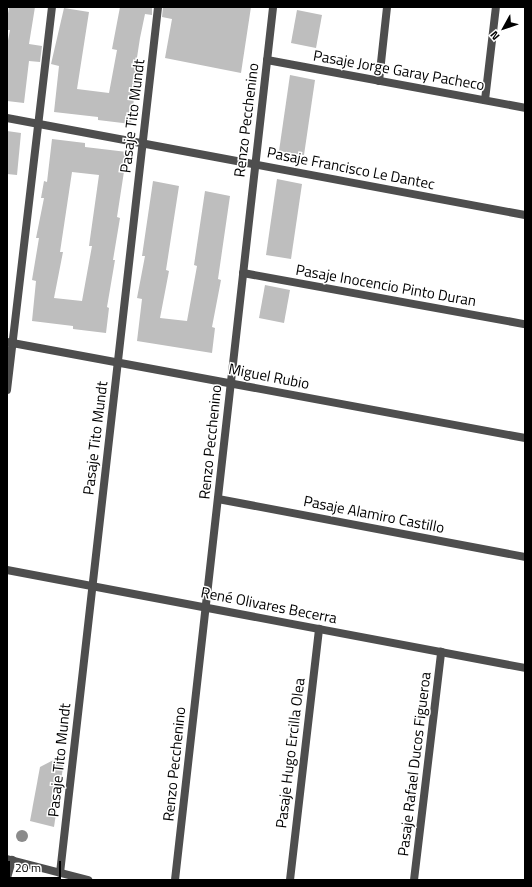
<!DOCTYPE html>
<meta charset="utf-8">
<style>
body{margin:0}
#map{position:relative;width:532px;height:887px;overflow:hidden;background:#fff;font-family:"Titillium Web",sans-serif}
div>[style]{position:absolute}
[style*='--x']{left:calc(var(--x)*1px);top:calc(var(--y)*1px);width:calc(var(--w)*1px);rotate:calc(var(--a)*1deg)}
.building>*{inset:0;background:#bebebe}
.minor>*{height:8px;margin:-4px;padding:0 4px;transform-origin:4px;border-radius:4px;background:#4e4e4e}
.tertiary>*{height:8px;margin:-4px;padding:0 4px;transform-origin:4px;border-radius:4px;background:#4e4e4e}
.trees>*{width:12px;height:12px;margin:-6px;border-radius:50%;background:#8b8b8b}
span{translate:-50% -50%;white-space:nowrap;text-align:center;line-height:1.15;-webkit-text-stroke:3px #fff;paint-order:stroke}
.street-label{font-size:15px;color:#000}
.frame{position:absolute;inset:0;border:8px solid #000;pointer-events:none}
.north{position:absolute;left:484px;top:8px;width:40px;height:40px;-webkit-text-stroke:3px #fff;paint-order:stroke;rotate:230deg;font-size:11px;font-weight:700;line-height:16px;text-align:center;color:#000}
.north::after{content:'';display:block;margin:auto;width:14px;height:18px;background:#000;clip-path:polygon(50% 0,100% 100%,50% 72%,0 100%)}
.scale{position:absolute;left:8px;top:861px;width:53px;height:18px;box-sizing:border-box;border:2px solid #000;border-top:0;padding-left:5px;font-size:12px;line-height:14px;white-space:nowrap;color:#000;-webkit-text-stroke:3px #fff;paint-order:stroke}
</style>
<div id="map">
<div class="building">
<i style="clip-path:polygon(9px 7px,35px 7px,29px 44px,42px 46px,40px 62px,29px 61px,24px 103px,7px 101px,7px 46px,10px 30px,7px 30px,7px 20px)"></i>
<i style="clip-path:polygon(120px 7px,152px 7px,152px 15px,145px 14px,140px 38px,136px 64px,140px 64px,136px 81px,131px 124px,98px 120px,98px 117px,54px 112px,59px 66px,51px 64px,64px 8px,89px 12px,77px 89px,109px 93px,117px 50px,112px 49px)"></i>
<i style="clip-path:polygon(163px 7px,251px 7px,241px 73px,165px 58px,172px 19px,162px 17px)"></i>
<i style="clip-path:polygon(297px 10px,322px 15px,316px 48px,291px 43px)"></i>
<i style="clip-path:polygon(290px 75px,315px 80px,304px 155px,279px 151px)"></i>
<i style="clip-path:polygon(7px 131px,21px 133px,17px 175px,7px 174px)"></i>
<i style="clip-path:polygon(evenodd,52px 139px,85px 143px,85px 147px,127px 152px,117px 217px,120px 218px,113px 260px,115px 260px,107px 307px,109px 308px,106px 333px,73px 329px,73px 326px,32px 321px,36px 281px,32px 280px,39px 238px,36px 238px,44px 198px,41px 198px,44px 181px,47px 182px,52px 139px,72px 172px,99px 175px,89px 246px,92px 246px,82px 301px,54px 298px,63px 252px,60px 252px,72px 172px)"></i>
<i style="clip-path:polygon(277px 179px,302px 184px,291px 259px,266px 255px)"></i>
<i style="clip-path:polygon(153px 181px,179px 186px,166px 270px,169px 271px,160px 318px,187px 321px,197px 266px,194px 265px,205px 191px,230px 196px,218px 279px,221px 280px,212px 327px,215px 328px,212px 353px,137px 341px,142px 299px,137px 298px,145px 256px,142px 256px)"></i>
<i style="clip-path:polygon(265px 285px,290px 290px,284px 323px,259px 318px)"></i>
<i style="clip-path:polygon(65px 754px,54px 827px,30px 821px,40px 767px)"></i>
</div>
<div class="minor">
<i style="--x:267;--y:60;--w:262;--a:10.5"></i>
<i style="--x:379;--y:81;--w:74;--a:-83.8"></i>
<i style="--x:485;--y:100;--w:94;--a:-83.3"></i>
<i style="--x:7;--y:118;--w:527;--a:10.61"></i>
<i style="--x:243;--y:273;--w:287;--a:10.3"></i>
<i style="--x:7;--y:342;--w:527;--a:10.5"></i>
<i style="--x:7;--y:390;--w:386;--a:-83.3"></i>
<i style="--x:218;--y:499;--w:312;--a:10.7"></i>
<i style="--x:7;--y:570;--w:527;--a:10.71"></i>
<i style="--x:60;--y:873;--w:872;--a:-83.54"></i>
<i style="--x:175;--y:880;--w:878;--a:-83.59"></i>
<i style="--x:290;--y:880;--w:253;--a:-83.4"></i>
<i style="--x:414;--y:880;--w:230;--a:-83.2"></i>
</div>
<div class="tertiary">
<i style="--x:7;--y:859;--w:84;--a:14.5"></i>
<i style="--x:7;--y:878;--w:19;--a:-74"></i>
</div>
<div class="trees">
<i style="left:22px;top:836px"></i>
</div>
<div class="street-label">
<span style="left:399px;top:70px;rotate:10deg">Pasaje Jorge Garay Pacheco</span>
<span style="left:132px;top:116px;rotate:-83deg">Pasaje Tito Mundt</span>
<span style="left:246px;top:120px;rotate:-83deg">Renzo Pecchenino</span>
<span style="left:351px;top:168px;rotate:11deg">Pasaje Francisco Le Dantec</span>
<span style="left:386px;top:285px;rotate:10deg">Pasaje Inocencio Pinto Duran</span>
<span style="left:269px;top:376px;rotate:11deg">Miguel Rubio</span>
<span style="left:95px;top:438px;rotate:-83deg">Pasaje Tito Mundt</span>
<span style="left:210px;top:442px;rotate:-84deg">Renzo Pecchenino</span>
<span style="left:374px;top:514px;rotate:11deg">Pasaje Alamiro Castillo</span>
<span style="left:269px;top:605px;rotate:11deg">René Olivares Becerra</span>
<span style="left:290px;top:753px;rotate:-83deg">Pasaje Hugo Ercilla Olea</span>
<span style="left:59px;top:760px;rotate:-84deg">Pasaje Tito Mundt</span>
<span style="left:174px;top:764px;rotate:-84deg">Renzo Pecchenino</span>
<span style="left:414px;top:764px;rotate:-83deg">Pasaje Rafael Ducos Figueroa</span>
</div>
<div class="frame"></div>
<div class="north">N</div>
<div class="scale">20 m</div>
</div>
